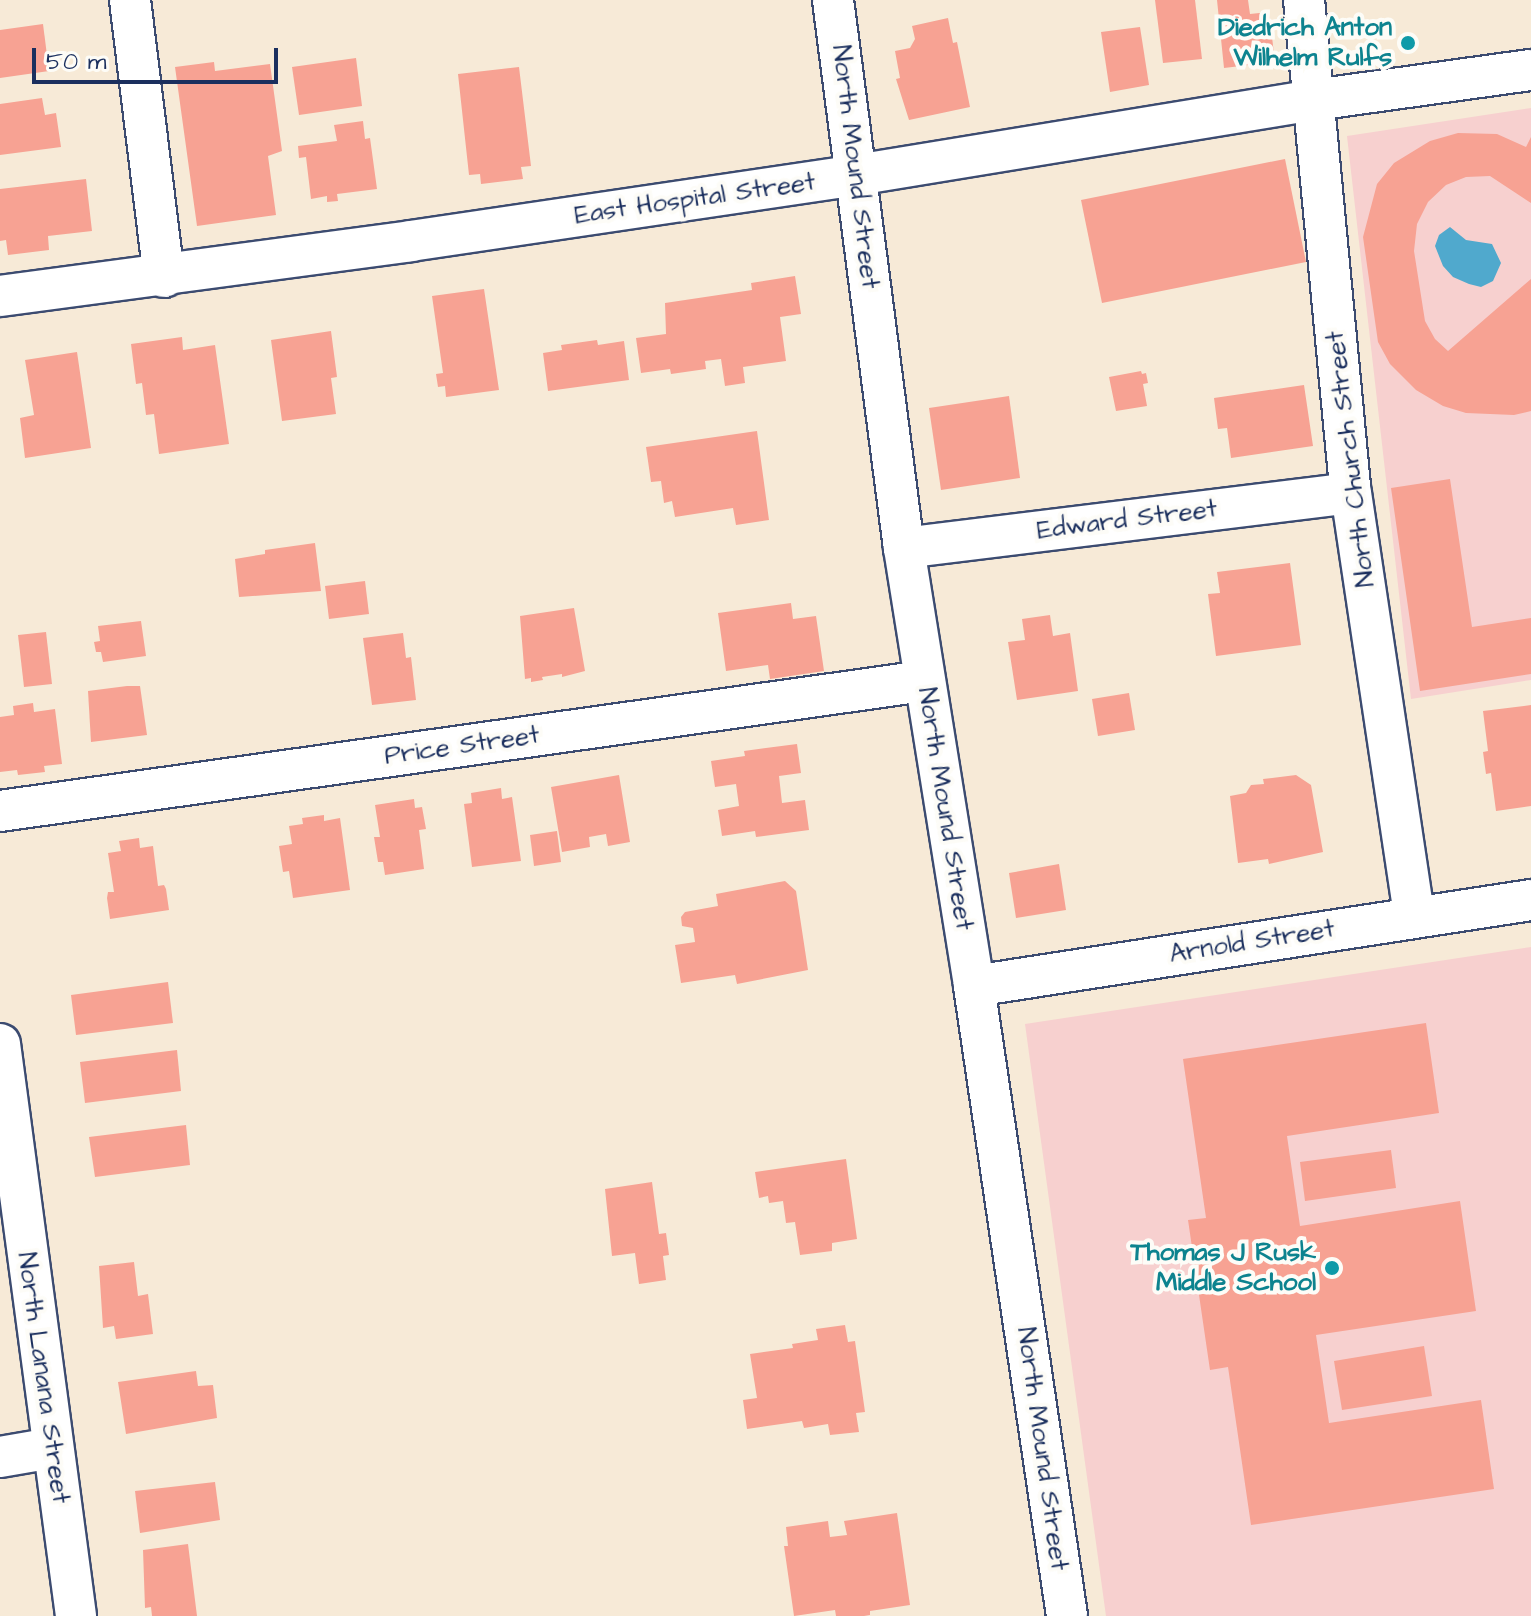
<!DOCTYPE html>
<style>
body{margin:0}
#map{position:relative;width:1531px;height:1616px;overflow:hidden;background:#f7ead7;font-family:"Architects Daughter",sans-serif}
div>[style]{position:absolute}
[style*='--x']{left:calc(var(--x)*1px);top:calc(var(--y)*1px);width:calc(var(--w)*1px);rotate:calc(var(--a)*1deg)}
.built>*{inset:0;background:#f7d0cf}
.water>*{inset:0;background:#50a9cd}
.building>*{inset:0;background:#f7a293}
.roads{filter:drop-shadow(2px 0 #3c4b70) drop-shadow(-2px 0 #3c4b70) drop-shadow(0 2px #3c4b70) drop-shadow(0 -2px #3c4b70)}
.minor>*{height:40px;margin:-20px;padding:0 20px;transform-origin:20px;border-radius:20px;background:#fff}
.dots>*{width:22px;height:22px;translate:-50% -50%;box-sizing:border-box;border:4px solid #fdfcf7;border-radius:50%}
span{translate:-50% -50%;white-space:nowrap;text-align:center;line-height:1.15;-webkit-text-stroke:8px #fdfcf7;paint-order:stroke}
.culture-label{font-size:26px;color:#0d838f;font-weight:700}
.right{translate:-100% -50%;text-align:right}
.street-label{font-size:26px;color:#1b2f5e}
.scale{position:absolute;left:32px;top:48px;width:246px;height:36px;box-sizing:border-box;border:4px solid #1b2f5e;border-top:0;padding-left:10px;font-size:24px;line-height:28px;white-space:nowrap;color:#1b2f5e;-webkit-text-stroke:6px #fdfcf7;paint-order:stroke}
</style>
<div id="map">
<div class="built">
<i style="clip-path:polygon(1531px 108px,1531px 680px,1411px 699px,1347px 136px)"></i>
<i style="clip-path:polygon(1531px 947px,1531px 1616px,1106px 1616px,1025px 1024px)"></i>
</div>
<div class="water">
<i style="clip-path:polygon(1450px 227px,1466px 240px,1492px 244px,1501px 263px,1493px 281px,1481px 287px,1469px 284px,1453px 277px,1443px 266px,1435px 246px,1439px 235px)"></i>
</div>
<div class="building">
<i style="clip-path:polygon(1155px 0,1195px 0,1202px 59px,1163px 63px)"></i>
<i style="clip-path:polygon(1217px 0,1248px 0,1250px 14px,1269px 12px,1275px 62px,1224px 68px)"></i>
<i style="clip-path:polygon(948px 18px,953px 43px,957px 42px,970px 107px,909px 120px,896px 79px,900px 78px,895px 51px,910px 48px,915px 39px,912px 26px)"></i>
<i style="clip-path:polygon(43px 24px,49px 71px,0 78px,0 30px)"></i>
<i style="clip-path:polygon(1140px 27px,1149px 85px,1110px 92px,1101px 32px)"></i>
<i style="clip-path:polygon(356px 58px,362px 106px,299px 115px,292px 67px)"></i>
<i style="clip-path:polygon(214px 62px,215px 71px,270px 64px,282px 151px,268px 156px,276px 215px,197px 226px,175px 67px)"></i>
<i style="clip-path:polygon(519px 67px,531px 166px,521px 167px,523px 179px,481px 184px,480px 174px,469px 175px,458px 74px)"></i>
<i style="clip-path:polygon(42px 98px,45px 115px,56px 113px,61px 147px,0 155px,0 104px)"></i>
<i style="clip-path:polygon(363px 121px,365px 139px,370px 138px,377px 189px,337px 194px,338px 201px,327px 202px,327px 196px,311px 199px,306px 157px,299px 158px,298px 146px,337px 141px,334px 125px)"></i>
<i style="clip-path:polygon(1458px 133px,1497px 134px,1526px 147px,1531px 137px,1531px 203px,1490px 176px,1466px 177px,1446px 185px,1428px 202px,1417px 224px,1414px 251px,1425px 321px,1435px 339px,1448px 351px,1531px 279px,1531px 411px,1514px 415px,1466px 413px,1443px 406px,1416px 390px,1390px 364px,1378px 342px,1363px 237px,1377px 184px,1394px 163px,1430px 141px)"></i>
<i style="clip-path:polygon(1285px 159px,1306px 262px,1102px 303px,1081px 200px)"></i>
<i style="clip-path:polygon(86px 179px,92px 231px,48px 236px,49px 250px,8px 255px,6px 240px,0 241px,0 189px)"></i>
<i style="clip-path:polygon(795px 276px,801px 314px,780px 317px,786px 361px,743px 367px,745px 383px,725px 386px,721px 359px,705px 361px,706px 369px,671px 374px,670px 369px,641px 373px,636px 338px,666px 334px,665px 303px,752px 290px,751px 283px)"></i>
<i style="clip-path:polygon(484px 289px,499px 390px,446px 397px,445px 386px,438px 387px,436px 374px,443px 373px,432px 296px)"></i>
<i style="clip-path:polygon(331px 331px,337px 377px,331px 378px,336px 414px,282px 421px,271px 340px)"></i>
<i style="clip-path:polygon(182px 337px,183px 350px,215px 345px,229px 444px,159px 454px,154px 414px,146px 415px,142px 383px,136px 384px,131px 344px)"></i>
<i style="clip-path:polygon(597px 340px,598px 345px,624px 341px,629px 380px,548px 391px,543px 353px,562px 350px,561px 345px)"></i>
<i style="clip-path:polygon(77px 352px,91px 448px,25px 458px,20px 418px,34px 415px,25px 360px)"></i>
<i style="clip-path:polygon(1141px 371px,1142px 374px,1146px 373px,1148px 383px,1143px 384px,1147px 406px,1116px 411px,1109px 377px)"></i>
<i style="clip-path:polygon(1304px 385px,1313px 446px,1231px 458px,1227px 428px,1218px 429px,1214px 398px)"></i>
<i style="clip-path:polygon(1009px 396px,1020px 478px,941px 490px,929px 408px)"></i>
<i style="clip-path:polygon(757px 431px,769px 520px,736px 525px,733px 508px,675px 517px,672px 501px,664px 503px,661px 481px,651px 482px,646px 447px)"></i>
<i style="clip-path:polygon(1450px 479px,1472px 627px,1531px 618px,1531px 674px,1420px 691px,1391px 488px)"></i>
<i style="clip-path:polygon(315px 543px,321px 591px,239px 597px,235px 559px,265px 554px,265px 550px)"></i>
<i style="clip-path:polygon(1290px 563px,1301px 645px,1216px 656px,1208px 594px,1220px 593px,1217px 572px)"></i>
<i style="clip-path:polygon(365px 581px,369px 614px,329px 619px,325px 586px)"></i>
<i style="clip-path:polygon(791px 603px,793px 619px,816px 616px,824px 671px,770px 679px,768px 665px,726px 671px,718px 613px)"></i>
<i style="clip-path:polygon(574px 608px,585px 671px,562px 677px,562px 674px,542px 677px,543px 680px,531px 682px,531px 678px,525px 679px,520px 616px)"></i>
<i style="clip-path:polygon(1050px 615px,1053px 636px,1070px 633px,1078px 691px,1017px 700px,1008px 642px,1025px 640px,1022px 619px)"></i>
<i style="clip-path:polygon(141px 621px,146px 656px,103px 662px,101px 652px,96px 652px,94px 642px,100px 641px,98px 626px)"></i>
<i style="clip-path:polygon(46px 632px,52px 684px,24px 687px,18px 635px)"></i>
<i style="clip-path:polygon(403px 633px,406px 658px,411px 657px,416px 700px,372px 705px,363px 638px)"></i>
<i style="clip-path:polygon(127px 686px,140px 686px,147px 735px,91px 742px,88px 691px)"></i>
<i style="clip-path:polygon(1129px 693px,1135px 730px,1098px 736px,1092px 699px)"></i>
<i style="clip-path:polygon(33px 703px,34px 712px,55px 709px,62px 764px,44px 766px,45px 772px,18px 775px,17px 770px,0 772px,0 717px,14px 715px,13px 706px)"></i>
<i style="clip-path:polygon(1531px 705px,1531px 806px,1496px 811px,1491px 773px,1486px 774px,1483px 752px,1488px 751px,1483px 711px)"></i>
<i style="clip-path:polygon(797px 744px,801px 773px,779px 776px,782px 803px,805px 800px,809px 830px,756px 837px,755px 831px,722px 836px,718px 810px,739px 806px,736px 784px,715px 787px,711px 761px,745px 756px,744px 751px)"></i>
<i style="clip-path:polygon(619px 775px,630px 842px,608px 846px,606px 834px,589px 837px,590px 847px,562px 852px,551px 787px)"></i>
<i style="clip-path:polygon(1296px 775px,1311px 785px,1323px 852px,1269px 864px,1268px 859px,1238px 863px,1230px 796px,1246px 793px,1251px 785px,1264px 784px,1263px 779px)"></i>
<i style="clip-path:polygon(501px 788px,502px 799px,512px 797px,521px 861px,472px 867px,464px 804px,472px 803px,471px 793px)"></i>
<i style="clip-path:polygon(414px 799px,415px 808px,422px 807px,426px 829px,419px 830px,424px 869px,385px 875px,383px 862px,378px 862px,374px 837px,380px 837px,375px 805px)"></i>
<i style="clip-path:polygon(324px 815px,324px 821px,340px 818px,350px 890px,293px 898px,289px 871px,283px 872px,279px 846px,292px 844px,289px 826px,303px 824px,302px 818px)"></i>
<i style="clip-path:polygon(557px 831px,561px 862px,534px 866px,530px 835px)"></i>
<i style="clip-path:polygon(139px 838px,140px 848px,153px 846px,158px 886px,164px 885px,166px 889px,169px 910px,110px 919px,107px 898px,108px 892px,114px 892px,108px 853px,121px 851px,119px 841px)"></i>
<i style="clip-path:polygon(1059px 864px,1066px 910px,1016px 918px,1009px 873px)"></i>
<i style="clip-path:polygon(785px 881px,796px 891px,808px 970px,737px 984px,735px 975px,681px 983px,675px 945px,695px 942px,693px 928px,682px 926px,681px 917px,685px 912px,718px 906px,716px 894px)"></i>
<i style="clip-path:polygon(168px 982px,173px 1023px,76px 1035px,71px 995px)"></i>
<i style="clip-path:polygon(1426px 1023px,1439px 1113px,1287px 1136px,1300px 1226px,1460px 1201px,1476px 1311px,1316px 1335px,1329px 1423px,1481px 1400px,1494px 1489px,1251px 1525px,1228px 1367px,1210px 1370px,1188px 1220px,1206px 1218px,1183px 1059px)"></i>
<i style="clip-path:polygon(177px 1050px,181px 1091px,85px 1103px,80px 1062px)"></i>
<i style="clip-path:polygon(186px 1125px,190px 1165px,95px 1177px,89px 1137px)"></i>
<i style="clip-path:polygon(1391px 1150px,1396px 1188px,1305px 1201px,1300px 1162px)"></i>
<i style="clip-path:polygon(846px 1159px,857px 1239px,832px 1243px,832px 1251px,800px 1255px,795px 1222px,786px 1223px,783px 1201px,769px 1203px,768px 1196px,759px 1198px,755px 1172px)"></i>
<i style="clip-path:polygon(652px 1182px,659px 1234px,666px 1233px,669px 1255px,663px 1256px,666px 1280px,639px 1284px,635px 1253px,612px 1256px,605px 1189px)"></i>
<i style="clip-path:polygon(134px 1262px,138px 1296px,148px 1294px,153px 1334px,116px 1339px,114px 1326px,103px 1328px,99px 1266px)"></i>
<i style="clip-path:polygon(845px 1325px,848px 1342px,855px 1341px,865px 1412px,856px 1413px,859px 1432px,830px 1435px,828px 1424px,804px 1428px,802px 1421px,747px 1429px,743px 1400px,757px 1398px,750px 1354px,793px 1348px,792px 1344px,818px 1340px,816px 1329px)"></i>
<i style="clip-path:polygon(1424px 1346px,1432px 1396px,1342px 1410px,1334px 1361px)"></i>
<i style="clip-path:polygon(196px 1371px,198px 1386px,213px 1385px,217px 1418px,126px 1434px,118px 1382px)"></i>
<i style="clip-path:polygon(215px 1482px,220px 1520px,140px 1533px,135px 1491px)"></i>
<i style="clip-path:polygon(897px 1513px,910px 1605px,870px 1611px,870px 1615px,864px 1616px,836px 1616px,835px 1610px,794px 1616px,784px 1546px,788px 1546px,786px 1527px,828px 1521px,830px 1537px,847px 1535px,844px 1521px)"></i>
<i style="clip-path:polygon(188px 1544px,197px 1616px,152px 1616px,151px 1607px,145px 1608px,143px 1550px)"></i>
</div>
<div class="roads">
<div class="minor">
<i style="--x:130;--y:0;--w:279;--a:83"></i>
<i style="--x:833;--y:0;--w:553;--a:82.62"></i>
<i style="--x:904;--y:548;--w:444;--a:80.9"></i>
<i style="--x:974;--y:986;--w:637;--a:81.6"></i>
<i style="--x:1304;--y:0;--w:495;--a:84.6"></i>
<i style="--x:1351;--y:493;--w:428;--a:81.5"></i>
<i style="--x:0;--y:296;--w:414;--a:-7.6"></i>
<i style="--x:410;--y:241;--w:451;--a:-8.4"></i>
<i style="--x:856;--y:175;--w:464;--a:-9.3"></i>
<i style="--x:1314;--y:100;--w:219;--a:-7.9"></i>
<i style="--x:904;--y:548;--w:450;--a:-7"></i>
<i style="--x:0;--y:811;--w:933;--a:-8.01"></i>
<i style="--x:974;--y:986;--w:564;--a:-8.78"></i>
<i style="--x:0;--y:1044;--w:577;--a:82.43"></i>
<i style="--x:0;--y:1457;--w:53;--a:-9.8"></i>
</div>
</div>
<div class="dots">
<i style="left:1408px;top:43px;background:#0f9aa8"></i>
<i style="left:1332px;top:1268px;background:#0f9aa8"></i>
</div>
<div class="culture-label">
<span class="right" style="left:1392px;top:43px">Diedrich Anton<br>Wilhelm Rulfs</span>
<span class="right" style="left:1316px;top:1268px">Thomas J Rusk<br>Middle School</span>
</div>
<div class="street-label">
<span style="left:855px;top:167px;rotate:83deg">North Mound Street</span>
<span style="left:695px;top:199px;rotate:-8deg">East Hospital Street</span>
<span style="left:1351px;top:459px;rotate:-97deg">North Church Street</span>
<span style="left:1127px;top:520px;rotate:-7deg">Edward Street</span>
<span style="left:462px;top:746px;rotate:-8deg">Price Street</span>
<span style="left:945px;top:809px;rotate:81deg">North Mound Street</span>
<span style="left:1252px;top:942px;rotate:-9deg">Arnold Street</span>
<span style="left:43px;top:1378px;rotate:82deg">North Lanana Street</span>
<span style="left:1042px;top:1449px;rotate:82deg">North Mound Street</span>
</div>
<div class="scale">50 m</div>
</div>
